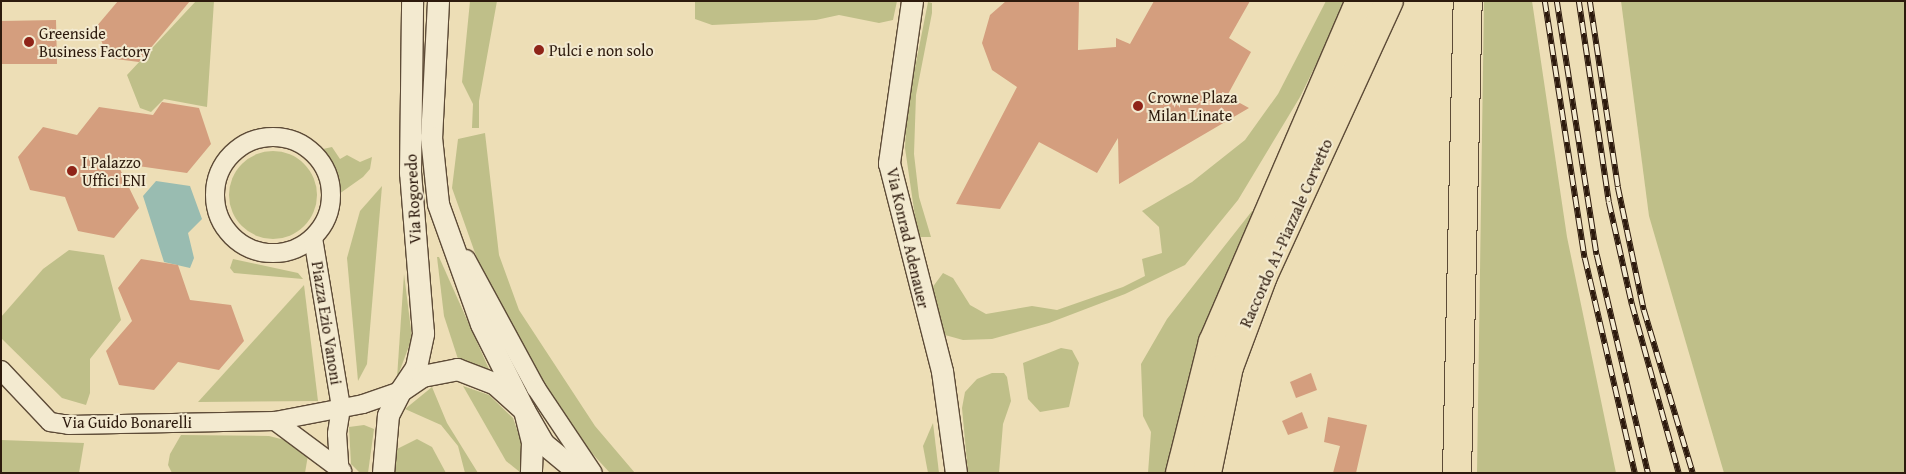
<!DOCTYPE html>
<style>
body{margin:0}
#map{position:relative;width:1906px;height:474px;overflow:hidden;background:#eddeb6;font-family:"Gentium Book Plus",serif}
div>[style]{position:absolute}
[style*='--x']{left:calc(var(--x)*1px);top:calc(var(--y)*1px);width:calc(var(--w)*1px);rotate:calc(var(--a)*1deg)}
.green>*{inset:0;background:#bfbf89}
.round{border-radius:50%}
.water>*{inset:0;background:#99bcb1}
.building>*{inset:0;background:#d49e7e}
.roads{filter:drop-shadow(1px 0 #5d4b37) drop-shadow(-1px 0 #5d4b37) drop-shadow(0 1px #5d4b37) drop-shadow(0 -1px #5d4b37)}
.minor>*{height:18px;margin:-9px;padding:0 9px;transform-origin:9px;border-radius:9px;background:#f3ead0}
.minor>.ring{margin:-9px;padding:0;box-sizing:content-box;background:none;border:18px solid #f3ead0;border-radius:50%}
.tertiary>*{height:21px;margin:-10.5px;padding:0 10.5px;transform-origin:10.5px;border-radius:10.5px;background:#f3ead0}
.motorway>*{height:28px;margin:-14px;padding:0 14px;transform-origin:14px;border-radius:14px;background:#eddeb6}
.rail>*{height:5.5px;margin-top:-2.75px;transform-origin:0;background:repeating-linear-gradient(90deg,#f3ead0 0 11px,#2d1a0d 0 22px);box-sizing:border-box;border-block:1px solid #2d1a0d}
.dots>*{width:14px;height:14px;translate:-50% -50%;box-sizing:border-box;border:2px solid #f3ead0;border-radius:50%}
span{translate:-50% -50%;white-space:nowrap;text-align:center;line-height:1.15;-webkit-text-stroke:4px #f3ead0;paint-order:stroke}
.poi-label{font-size:16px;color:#2d1a0d}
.left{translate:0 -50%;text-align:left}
.street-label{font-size:16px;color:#2d1a0d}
.frame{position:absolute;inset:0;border:2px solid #2d1a0d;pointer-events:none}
</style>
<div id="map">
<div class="green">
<i style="clip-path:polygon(196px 1px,214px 1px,207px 107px,164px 99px,151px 112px,140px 108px,127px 75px)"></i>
<i style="clip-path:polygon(470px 1px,497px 1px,479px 101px,479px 128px,472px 128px,473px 104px,462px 82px)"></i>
<i style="clip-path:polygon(695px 1px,897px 1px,893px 20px,879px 23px,839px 15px,816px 20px,712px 25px,695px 19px)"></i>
<i style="clip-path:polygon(1326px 1px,1347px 1px,1300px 97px,1238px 200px,1185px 265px,1125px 294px,1049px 323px,992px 339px,963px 340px,945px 335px,932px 297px,932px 288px,943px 273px,953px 278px,970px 305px,986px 314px,1032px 306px,1057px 310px,1123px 287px,1145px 276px,1142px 259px,1162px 253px,1159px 227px,1142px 211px,1192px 182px,1245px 140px,1278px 94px)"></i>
<i style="clip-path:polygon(1484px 1px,1532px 1px,1567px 237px,1616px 473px,1477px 473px)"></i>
<i style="clip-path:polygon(1621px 1px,1905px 1px,1905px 473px,1724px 473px,1649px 216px)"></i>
<i style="clip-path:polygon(928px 2px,932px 3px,932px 13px,916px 95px,914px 154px,919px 197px,931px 237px,918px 237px,905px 148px,907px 108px)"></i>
<i style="clip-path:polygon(485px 133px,499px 255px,519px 310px,595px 426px,635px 473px,610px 473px,589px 450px,528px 365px,480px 267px,452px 188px,458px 139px)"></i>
<i style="clip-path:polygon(332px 147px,340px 159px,347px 155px,360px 162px,372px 157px,370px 169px,363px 177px,339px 194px,323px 149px)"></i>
<i class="round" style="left:229px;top:151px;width:88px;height:88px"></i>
<i style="clip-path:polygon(382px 186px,367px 364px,358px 381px,347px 258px,360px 211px)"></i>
<i style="clip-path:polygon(1252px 211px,1256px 214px,1172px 473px,1148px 473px,1151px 432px,1143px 416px,1141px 364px,1167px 319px)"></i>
<i style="clip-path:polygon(69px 250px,104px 255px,121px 320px,90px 359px,90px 393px,86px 405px,62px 398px,1px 338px,1px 317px,43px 269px)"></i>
<i style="clip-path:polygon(437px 257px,439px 257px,489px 369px,458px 359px,444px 316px)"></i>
<i style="clip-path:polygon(233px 259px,298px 273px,303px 279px,234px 273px,230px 268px)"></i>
<i style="clip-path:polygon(404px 274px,412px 338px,397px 378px)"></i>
<i style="clip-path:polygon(304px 285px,318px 401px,198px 402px)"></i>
<i style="clip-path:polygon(1061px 348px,1072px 350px,1079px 363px,1069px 407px,1040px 412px,1028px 399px,1023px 363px)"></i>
<i style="clip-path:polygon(992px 373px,1004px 373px,1007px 377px,1011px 401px,1003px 424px,999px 473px,968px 473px,962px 408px,965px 392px,977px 379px)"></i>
<i style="clip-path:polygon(463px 386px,489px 395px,513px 418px,523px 447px,521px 473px,506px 461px)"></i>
<i style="clip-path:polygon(432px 387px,447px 423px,478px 473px,465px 473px,458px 446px,441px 425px,405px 409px)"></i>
<i style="clip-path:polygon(933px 423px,939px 473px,928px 473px,923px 446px)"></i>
<i style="clip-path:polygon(364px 425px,374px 429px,368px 473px,360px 473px,351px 464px,349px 427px)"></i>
<i style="clip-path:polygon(181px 435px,269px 436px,289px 441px,308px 455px,305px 473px,172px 473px,168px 465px,170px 454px)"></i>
<i style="clip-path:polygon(417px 439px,432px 447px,446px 473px,394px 473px,397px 449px)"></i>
<i style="clip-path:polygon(1px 440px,84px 443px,79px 473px,1px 473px)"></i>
</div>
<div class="water">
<i style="clip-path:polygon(156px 181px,190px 186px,202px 219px,188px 233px,194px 258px,190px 268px,164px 262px,143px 196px)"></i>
</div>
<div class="building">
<i style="clip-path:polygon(118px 1px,190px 1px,139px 62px,108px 58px,96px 27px)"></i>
<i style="clip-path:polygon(1006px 1px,1079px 1px,1078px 50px,1116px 47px,1116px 38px,1130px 44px,1154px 1px,1250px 1px,1229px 38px,1251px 52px,1227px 96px,1249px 108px,1119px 184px,1118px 138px,1097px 173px,1039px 142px,1000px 209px,956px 204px,1017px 87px,992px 70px,982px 43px,990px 15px)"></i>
<i style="clip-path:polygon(56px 20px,57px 64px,1px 64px,1px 21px)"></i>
<i style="clip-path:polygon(162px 102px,199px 108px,211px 144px,187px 173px,117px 163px,139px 208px,114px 238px,78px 231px,65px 197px,30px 190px,18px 157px,43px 127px,77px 135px,99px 107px,153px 115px)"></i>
<i style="clip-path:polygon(141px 259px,178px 265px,190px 300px,231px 305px,244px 341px,219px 370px,178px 362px,154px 390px,119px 385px,106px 351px,132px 321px,118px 288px)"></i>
<i style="clip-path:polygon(1311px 373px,1317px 390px,1296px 398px,1290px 382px)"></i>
<i style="clip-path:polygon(1302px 412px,1308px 428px,1288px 435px,1282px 421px)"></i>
<i style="clip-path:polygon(1328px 417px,1367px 425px,1356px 473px,1333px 473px,1340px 446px,1324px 442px)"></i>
</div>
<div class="roads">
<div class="minor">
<i class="ring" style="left:215px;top:137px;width:98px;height:98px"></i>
<i style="--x:313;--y:238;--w:172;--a:80.6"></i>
<i style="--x:341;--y:408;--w:26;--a:99"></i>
<i style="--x:337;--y:434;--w:39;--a:86"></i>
<i style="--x:466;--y:259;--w:147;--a:61.5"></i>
<i style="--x:536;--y:388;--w:102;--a:56.2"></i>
<i style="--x:1;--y:370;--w:71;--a:46.7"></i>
<i style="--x:50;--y:422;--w:19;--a:9"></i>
<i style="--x:69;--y:425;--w:206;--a:-1.1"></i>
<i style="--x:275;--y:421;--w:90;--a:-10.9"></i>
<i style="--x:363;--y:404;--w:39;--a:-19"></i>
<i style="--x:275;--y:421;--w:84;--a:36.7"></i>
</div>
<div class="tertiary">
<i style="--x:438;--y:1;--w:136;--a:92.9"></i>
<i style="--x:431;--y:137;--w:67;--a:84"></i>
<i style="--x:438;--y:204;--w:127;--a:70.3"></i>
<i style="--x:481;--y:324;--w:96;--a:63.4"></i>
<i style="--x:524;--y:410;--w:39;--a:60"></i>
<i style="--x:544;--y:444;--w:45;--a:39.6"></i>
<i style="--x:912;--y:1;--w:164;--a:98.1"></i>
<i style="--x:889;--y:163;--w:215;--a:75.7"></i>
<i style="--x:942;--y:371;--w:103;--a:82.2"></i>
<i style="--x:400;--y:391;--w:29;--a:-56"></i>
<i style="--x:416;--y:367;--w:35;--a:-78"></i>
<i style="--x:423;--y:333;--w:161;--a:-94.6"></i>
<i style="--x:410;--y:173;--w:172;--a:-89.3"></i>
<i style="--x:383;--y:473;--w:58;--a:-85.1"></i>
<i style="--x:388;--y:415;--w:27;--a:-63"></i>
<i style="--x:400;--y:391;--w:27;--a:-34"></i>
<i style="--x:422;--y:376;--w:36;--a:-11"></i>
<i style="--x:457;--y:369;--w:40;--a:21"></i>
<i style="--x:494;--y:383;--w:40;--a:42"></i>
<i style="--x:524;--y:410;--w:33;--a:76"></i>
<i style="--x:532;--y:442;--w:31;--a:92"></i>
</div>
<div class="motorway">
<i style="--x:1180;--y:473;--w:135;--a:-75.9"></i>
<i style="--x:1213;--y:342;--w:371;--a:-66.7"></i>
<i style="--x:1207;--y:473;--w:108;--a:-78.3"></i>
<i style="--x:1229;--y:367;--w:97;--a:-69.5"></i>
<i style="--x:1263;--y:276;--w:302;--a:-65.4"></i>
<i style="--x:1457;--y:473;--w:472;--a:-88.7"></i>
</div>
</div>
<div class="rail">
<i style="--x:1545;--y:1;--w:260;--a:81.2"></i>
<i style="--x:1585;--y:258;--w:221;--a:76.9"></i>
<i style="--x:1557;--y:1;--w:257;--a:81.1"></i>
<i style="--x:1597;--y:255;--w:224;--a:76.8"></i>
<i style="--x:1579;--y:1;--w:203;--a:81.5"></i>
<i style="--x:1609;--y:202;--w:105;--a:77.3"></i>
<i style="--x:1632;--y:304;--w:175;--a:74.5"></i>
<i style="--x:1590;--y:1;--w:188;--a:81.4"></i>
<i style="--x:1618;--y:187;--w:126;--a:78.1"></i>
<i style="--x:1644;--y:310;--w:170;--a:73.3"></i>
</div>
<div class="dots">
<i style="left:29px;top:42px;background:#8f2418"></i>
<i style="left:539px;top:50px;background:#8f2418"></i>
<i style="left:1138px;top:106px;background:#8f2418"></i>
<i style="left:72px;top:171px;background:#8f2418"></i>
</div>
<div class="poi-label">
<span class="left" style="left:39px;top:42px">Greenside<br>Business Factory</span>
<span class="left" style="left:549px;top:50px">Pulci e non solo</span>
<span class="left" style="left:1148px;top:106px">Crowne Plaza<br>Milan Linate</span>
<span class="left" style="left:82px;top:171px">I Palazzo<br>Uffici ENI</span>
</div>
<div class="street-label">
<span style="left:413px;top:199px;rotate:-93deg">Via Rogoredo</span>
<span style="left:1286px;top:233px;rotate:-66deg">Raccordo A1-Piazzale Corvetto</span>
<span style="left:908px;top:238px;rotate:77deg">Via Konrad Adenauer</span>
<span style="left:327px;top:323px;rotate:81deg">Piazza Ezio Vanoni</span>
<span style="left:127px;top:422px">Via Guido Bonarelli</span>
</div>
<div class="frame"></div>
</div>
